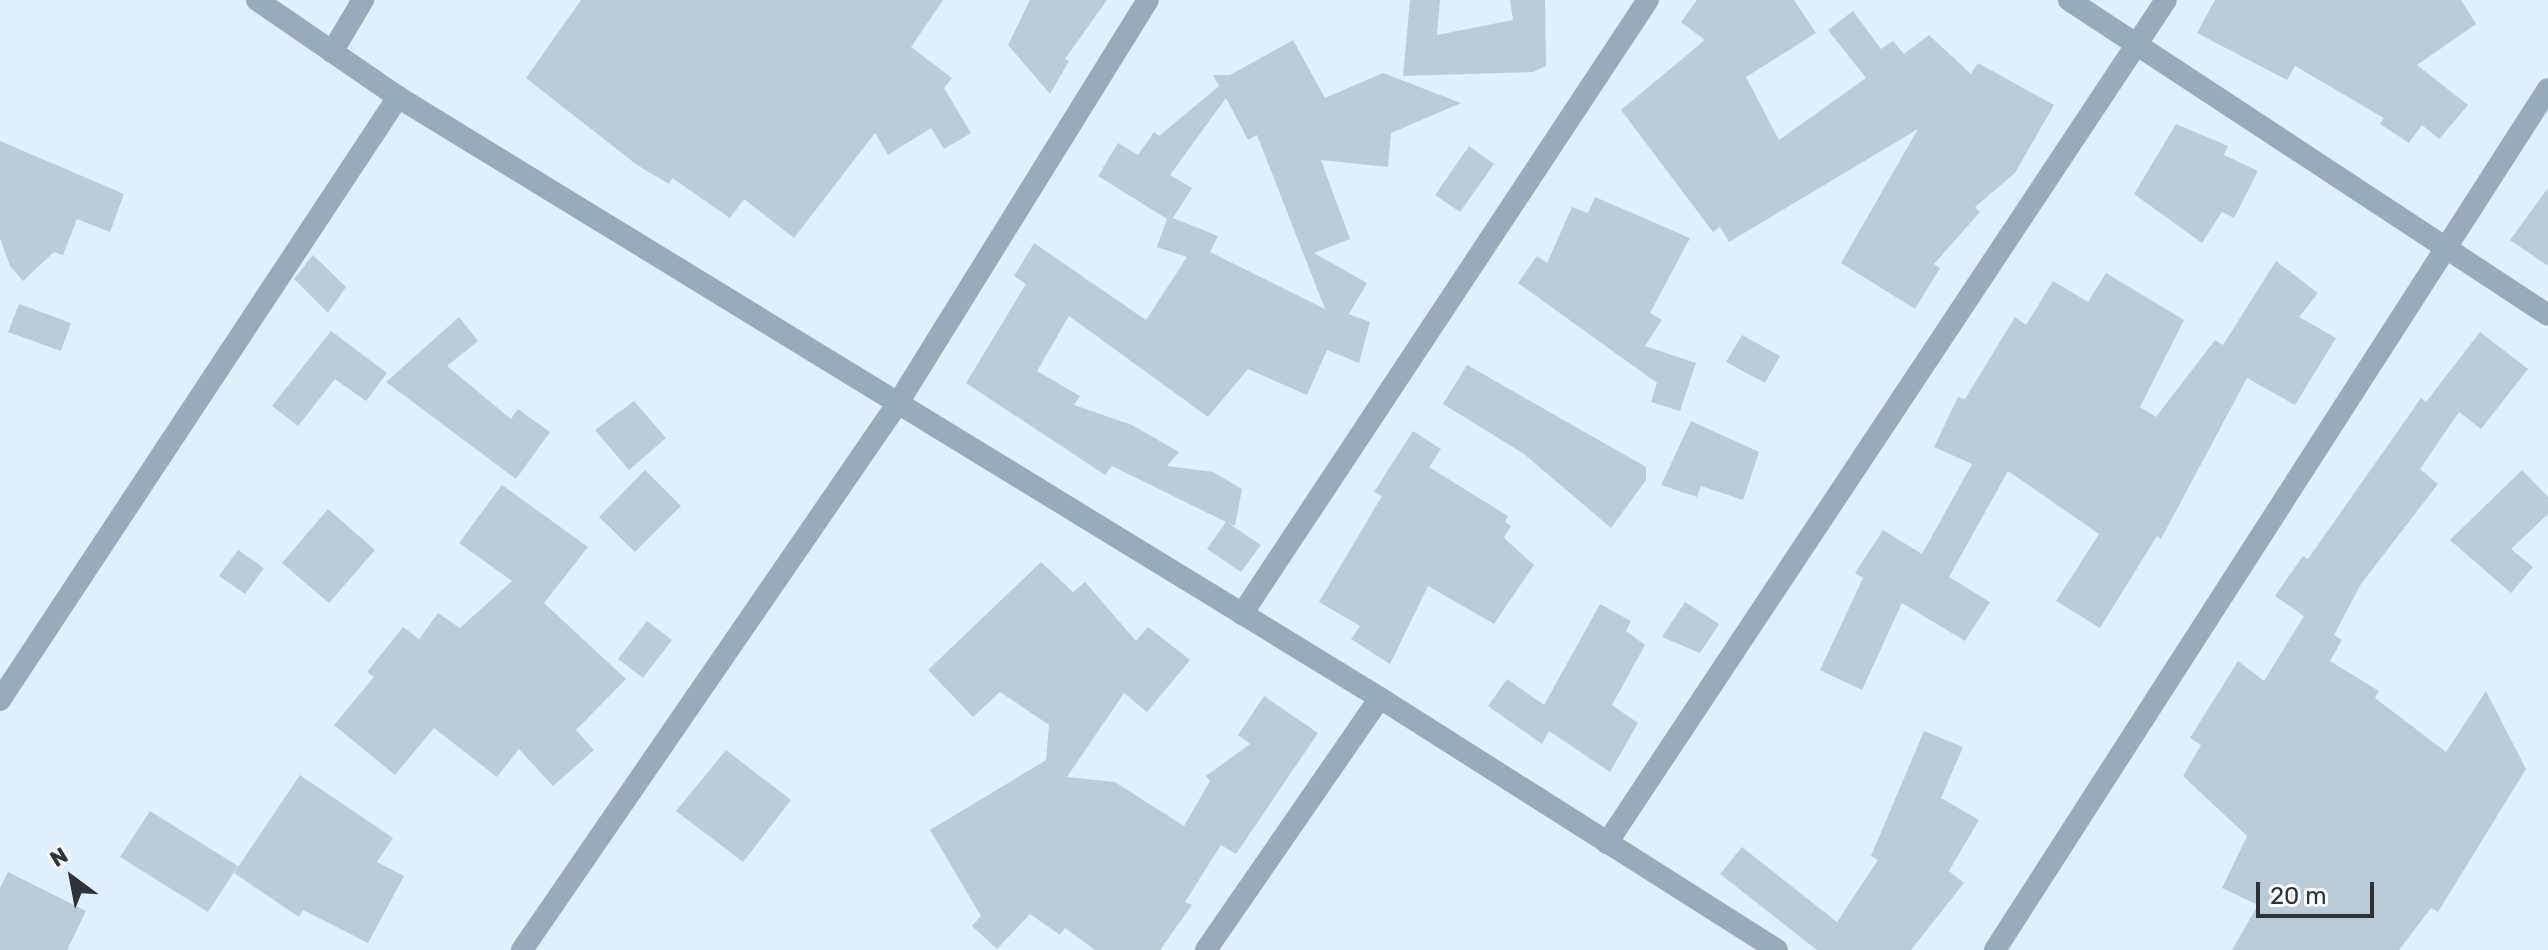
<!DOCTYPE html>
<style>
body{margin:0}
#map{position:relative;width:2548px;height:950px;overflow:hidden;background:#e0f0fe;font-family:Rubik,sans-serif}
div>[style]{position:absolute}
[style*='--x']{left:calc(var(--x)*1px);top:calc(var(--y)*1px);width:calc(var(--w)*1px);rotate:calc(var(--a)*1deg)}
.building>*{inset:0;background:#bccbd8}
.minor>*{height:22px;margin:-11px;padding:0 11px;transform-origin:11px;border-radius:11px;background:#98abbb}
span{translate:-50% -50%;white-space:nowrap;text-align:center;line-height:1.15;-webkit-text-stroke:6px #f8fcfe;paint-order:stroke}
.north{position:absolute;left:32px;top:838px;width:80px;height:80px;-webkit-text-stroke:6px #f8fcfe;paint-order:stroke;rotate:328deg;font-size:22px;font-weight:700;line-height:32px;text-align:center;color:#2c3237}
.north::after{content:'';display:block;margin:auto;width:28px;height:36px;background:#2c3237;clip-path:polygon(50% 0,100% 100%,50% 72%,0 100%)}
.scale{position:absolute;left:2256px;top:882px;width:118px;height:36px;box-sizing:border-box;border:4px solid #2c3237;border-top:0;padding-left:10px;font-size:24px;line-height:28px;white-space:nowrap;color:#2c3237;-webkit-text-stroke:6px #f8fcfe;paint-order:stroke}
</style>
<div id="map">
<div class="building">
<i style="clip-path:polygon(581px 0,943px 0,911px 47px,952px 78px,944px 88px,971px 133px,944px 149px,931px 128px,888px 155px,875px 133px,794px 238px,744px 199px,730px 218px,672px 178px,669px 184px,637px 165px,526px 78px)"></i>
<i style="clip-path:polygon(1030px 0,1107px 0,1065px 59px,1069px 61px,1050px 94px,1008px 45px)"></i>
<i style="clip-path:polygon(1410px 0,1440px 0,1437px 35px,1513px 20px,1510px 0,1545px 0,1546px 66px,1533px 72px,1403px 76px)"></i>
<i style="clip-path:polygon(1697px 0,1794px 0,1816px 33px,1746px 77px,1779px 140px,1866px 78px,1828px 30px,1853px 11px,1881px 49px,1893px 41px,1904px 54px,1929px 35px,1971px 74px,1978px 63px,2054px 105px,2015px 173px,1975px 207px,1980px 212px,1934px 264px,1940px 268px,1915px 309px,1841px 263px,1918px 129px,1729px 242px,1720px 227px,1713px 232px,1621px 110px,1705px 40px,1681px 22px)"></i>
<i style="clip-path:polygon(2215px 0,2461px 0,2476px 24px,2417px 65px,2468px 105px,2439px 139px,2422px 125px,2409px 143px,2380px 124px,2384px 118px,2295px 66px,2287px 80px,2197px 33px)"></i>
<i style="clip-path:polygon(evenodd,1293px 40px,1325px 98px,1383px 73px,1461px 103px,1391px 133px,1388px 167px,1321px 160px,1350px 239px,1314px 253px,1367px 283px,1349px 314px,1370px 322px,1359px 363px,1327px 350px,1307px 395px,1248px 369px,1208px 417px,1069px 316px,1037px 371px,1080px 396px,1074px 405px,1132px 425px,1179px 452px,1167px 466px,1213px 472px,1242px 489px,1235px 526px,1228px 523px,1261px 545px,1241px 572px,1207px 549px,1226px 522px,1112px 466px,1105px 475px,966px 383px,1026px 284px,1014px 276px,1034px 243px,1146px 320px,1187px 257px,1157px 247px,1167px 219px,1098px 176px,1118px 143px,1138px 155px,1154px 132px,1159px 136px,1219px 86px,1213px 75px,1230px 75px,1293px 40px,1226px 98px,1248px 140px,1257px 135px,1325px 309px,1210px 252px,1218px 236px,1173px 218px,1192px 188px,1170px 175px,1226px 98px)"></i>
<i style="clip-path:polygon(2176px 124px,2228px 146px,2224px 155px,2258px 171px,2234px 218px,2222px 212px,2202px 243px,2134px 194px)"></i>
<i style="clip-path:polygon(0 141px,124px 194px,110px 232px,77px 219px,63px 255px,54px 252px,23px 281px,10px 266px,0 238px)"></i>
<i style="clip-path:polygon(1469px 146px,1494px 164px,1460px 212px,1435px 195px)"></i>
<i style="clip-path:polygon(2548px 188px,2548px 266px,2510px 240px)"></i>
<i style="clip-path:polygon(1595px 197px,1690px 238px,1650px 313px,1662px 320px,1645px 346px,1696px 363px,1680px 411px,1651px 402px,1657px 383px,1518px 283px,1537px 256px,1547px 263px,1572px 207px,1588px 213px)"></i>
<i style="clip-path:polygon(313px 255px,346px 287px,328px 313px,294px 279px)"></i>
<i style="clip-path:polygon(2276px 261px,2318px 293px,2299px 317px,2336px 338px,2295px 405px,2247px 378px,2161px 539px,2157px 536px,2100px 628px,2056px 601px,2099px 534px,2008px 471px,1949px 577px,1990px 602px,1965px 641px,1902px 603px,1862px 690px,1820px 670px,1863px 578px,1855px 573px,1883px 530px,1922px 554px,1972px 464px,1934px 447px,1958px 397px,1965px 399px,2015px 317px,2026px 325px,2053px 281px,2088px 302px,2106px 273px,2184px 320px,2140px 407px,2156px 417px,2215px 340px,2223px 345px)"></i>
<i style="clip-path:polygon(19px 304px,71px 323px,61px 351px,8px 332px)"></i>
<i style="clip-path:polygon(459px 317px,478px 341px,447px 366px,511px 419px,518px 409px,550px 432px,516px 479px,386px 382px)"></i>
<i style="clip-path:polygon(331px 331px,387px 373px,366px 401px,335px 379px,298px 426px,272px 406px)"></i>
<i style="clip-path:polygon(2480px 332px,2528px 369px,2481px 429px,2459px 412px,2420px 469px,2438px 484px,2361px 584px,2334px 635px,2342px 640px,2330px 661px,2379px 691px,2375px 698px,2446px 752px,2486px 691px,2526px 769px,2438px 912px,2431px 908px,2399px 950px,2232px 950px,2258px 905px,2222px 888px,2247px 836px,2183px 776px,2201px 745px,2190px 738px,2238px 661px,2264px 681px,2304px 616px,2275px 596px,2303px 556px,2308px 559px,2421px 398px,2426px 402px)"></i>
<i style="clip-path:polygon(1742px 335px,1780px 356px,1765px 383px,1726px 362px)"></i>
<i style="clip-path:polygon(1467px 365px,1646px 467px,1646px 480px,1611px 528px,1524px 454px,1443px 404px)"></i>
<i style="clip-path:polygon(634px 401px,666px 438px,629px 470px,595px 430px)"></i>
<i style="clip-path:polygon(1691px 421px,1759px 452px,1743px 500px,1701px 486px,1697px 497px,1661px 485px)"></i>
<i style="clip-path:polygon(1413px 431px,1441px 449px,1429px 467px,1508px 516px,1505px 522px,1511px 526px,1504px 538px,1534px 565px,1494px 624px,1428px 586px,1390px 664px,1351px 639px,1360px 626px,1319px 602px,1382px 496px,1374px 492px)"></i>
<i style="clip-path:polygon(645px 470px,681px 506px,635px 552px,599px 517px)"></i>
<i style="clip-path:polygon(2522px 470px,2548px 497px,2548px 514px,2511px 549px,2533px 567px,2511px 593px,2450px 540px)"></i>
<i style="clip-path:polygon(502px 485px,588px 547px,544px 603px,626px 679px,576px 730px,594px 750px,553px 786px,519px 749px,497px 777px,434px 728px,395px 775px,334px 725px,374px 677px,367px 672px,403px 627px,419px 639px,438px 613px,460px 628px,512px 581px,459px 543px)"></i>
<i style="clip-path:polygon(328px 509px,375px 550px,329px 603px,282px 563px)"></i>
<i style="clip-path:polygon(238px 550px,264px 568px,245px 594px,219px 576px)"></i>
<i style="clip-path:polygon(1041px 562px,1073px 592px,1085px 582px,1136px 641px,1148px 627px,1190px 660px,1147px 712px,1124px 693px,1067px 777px,1115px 782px,1184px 826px,1210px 781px,1206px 776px,1250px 744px,1238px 735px,1264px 696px,1318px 733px,1236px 854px,1221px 845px,1185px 902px,1192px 905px,1160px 950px,1095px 950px,1065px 928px,1060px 935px,1030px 914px,997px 949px,972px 926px,981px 916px,930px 830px,1046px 760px,1049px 725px,1000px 692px,973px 717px,928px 670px)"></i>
<i style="clip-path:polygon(1685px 602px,1719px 624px,1700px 653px,1662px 637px)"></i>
<i style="clip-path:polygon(1600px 604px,1631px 621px,1626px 631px,1645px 645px,1612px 705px,1638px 723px,1610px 772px,1549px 731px,1542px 744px,1488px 706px,1507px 679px,1544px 705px)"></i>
<i style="clip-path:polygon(647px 621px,672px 640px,643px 678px,618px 659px)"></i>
<i style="clip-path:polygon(1924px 731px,1963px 747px,1941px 798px,1979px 820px,1949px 871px,1964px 883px,1911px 950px,1817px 950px,1720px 874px,1742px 847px,1837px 922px,1878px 860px,1871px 856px)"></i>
<i style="clip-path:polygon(726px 750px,791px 800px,743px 862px,676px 811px)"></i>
<i style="clip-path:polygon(300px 775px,393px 838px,377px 862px,404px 876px,368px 943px,303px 910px,299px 917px,234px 873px)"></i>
<i style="clip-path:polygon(150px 811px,238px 866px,208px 912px,120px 857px)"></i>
<i style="clip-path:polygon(8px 872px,86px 911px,67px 950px,0 950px,0 888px)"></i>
</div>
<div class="minor">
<i style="--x:257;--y:0;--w:171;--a:34.5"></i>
<i style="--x:398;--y:97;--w:1151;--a:31.47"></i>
<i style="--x:1380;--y:698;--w:470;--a:32.4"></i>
<i style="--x:2069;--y:0;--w:573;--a:33.33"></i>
<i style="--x:332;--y:52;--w:61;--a:-59.2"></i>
<i style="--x:1242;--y:614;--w:736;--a:-56.53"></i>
<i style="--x:0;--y:700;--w:723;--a:-56.57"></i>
<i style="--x:1607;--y:843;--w:1011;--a:-56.45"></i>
<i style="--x:522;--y:950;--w:664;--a:-55.5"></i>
<i style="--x:898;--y:403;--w:474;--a:-58.2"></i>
<i style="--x:1206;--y:950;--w:306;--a:-55.4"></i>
<i style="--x:1995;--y:950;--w:1023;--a:-57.29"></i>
</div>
<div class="north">N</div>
<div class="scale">20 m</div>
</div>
